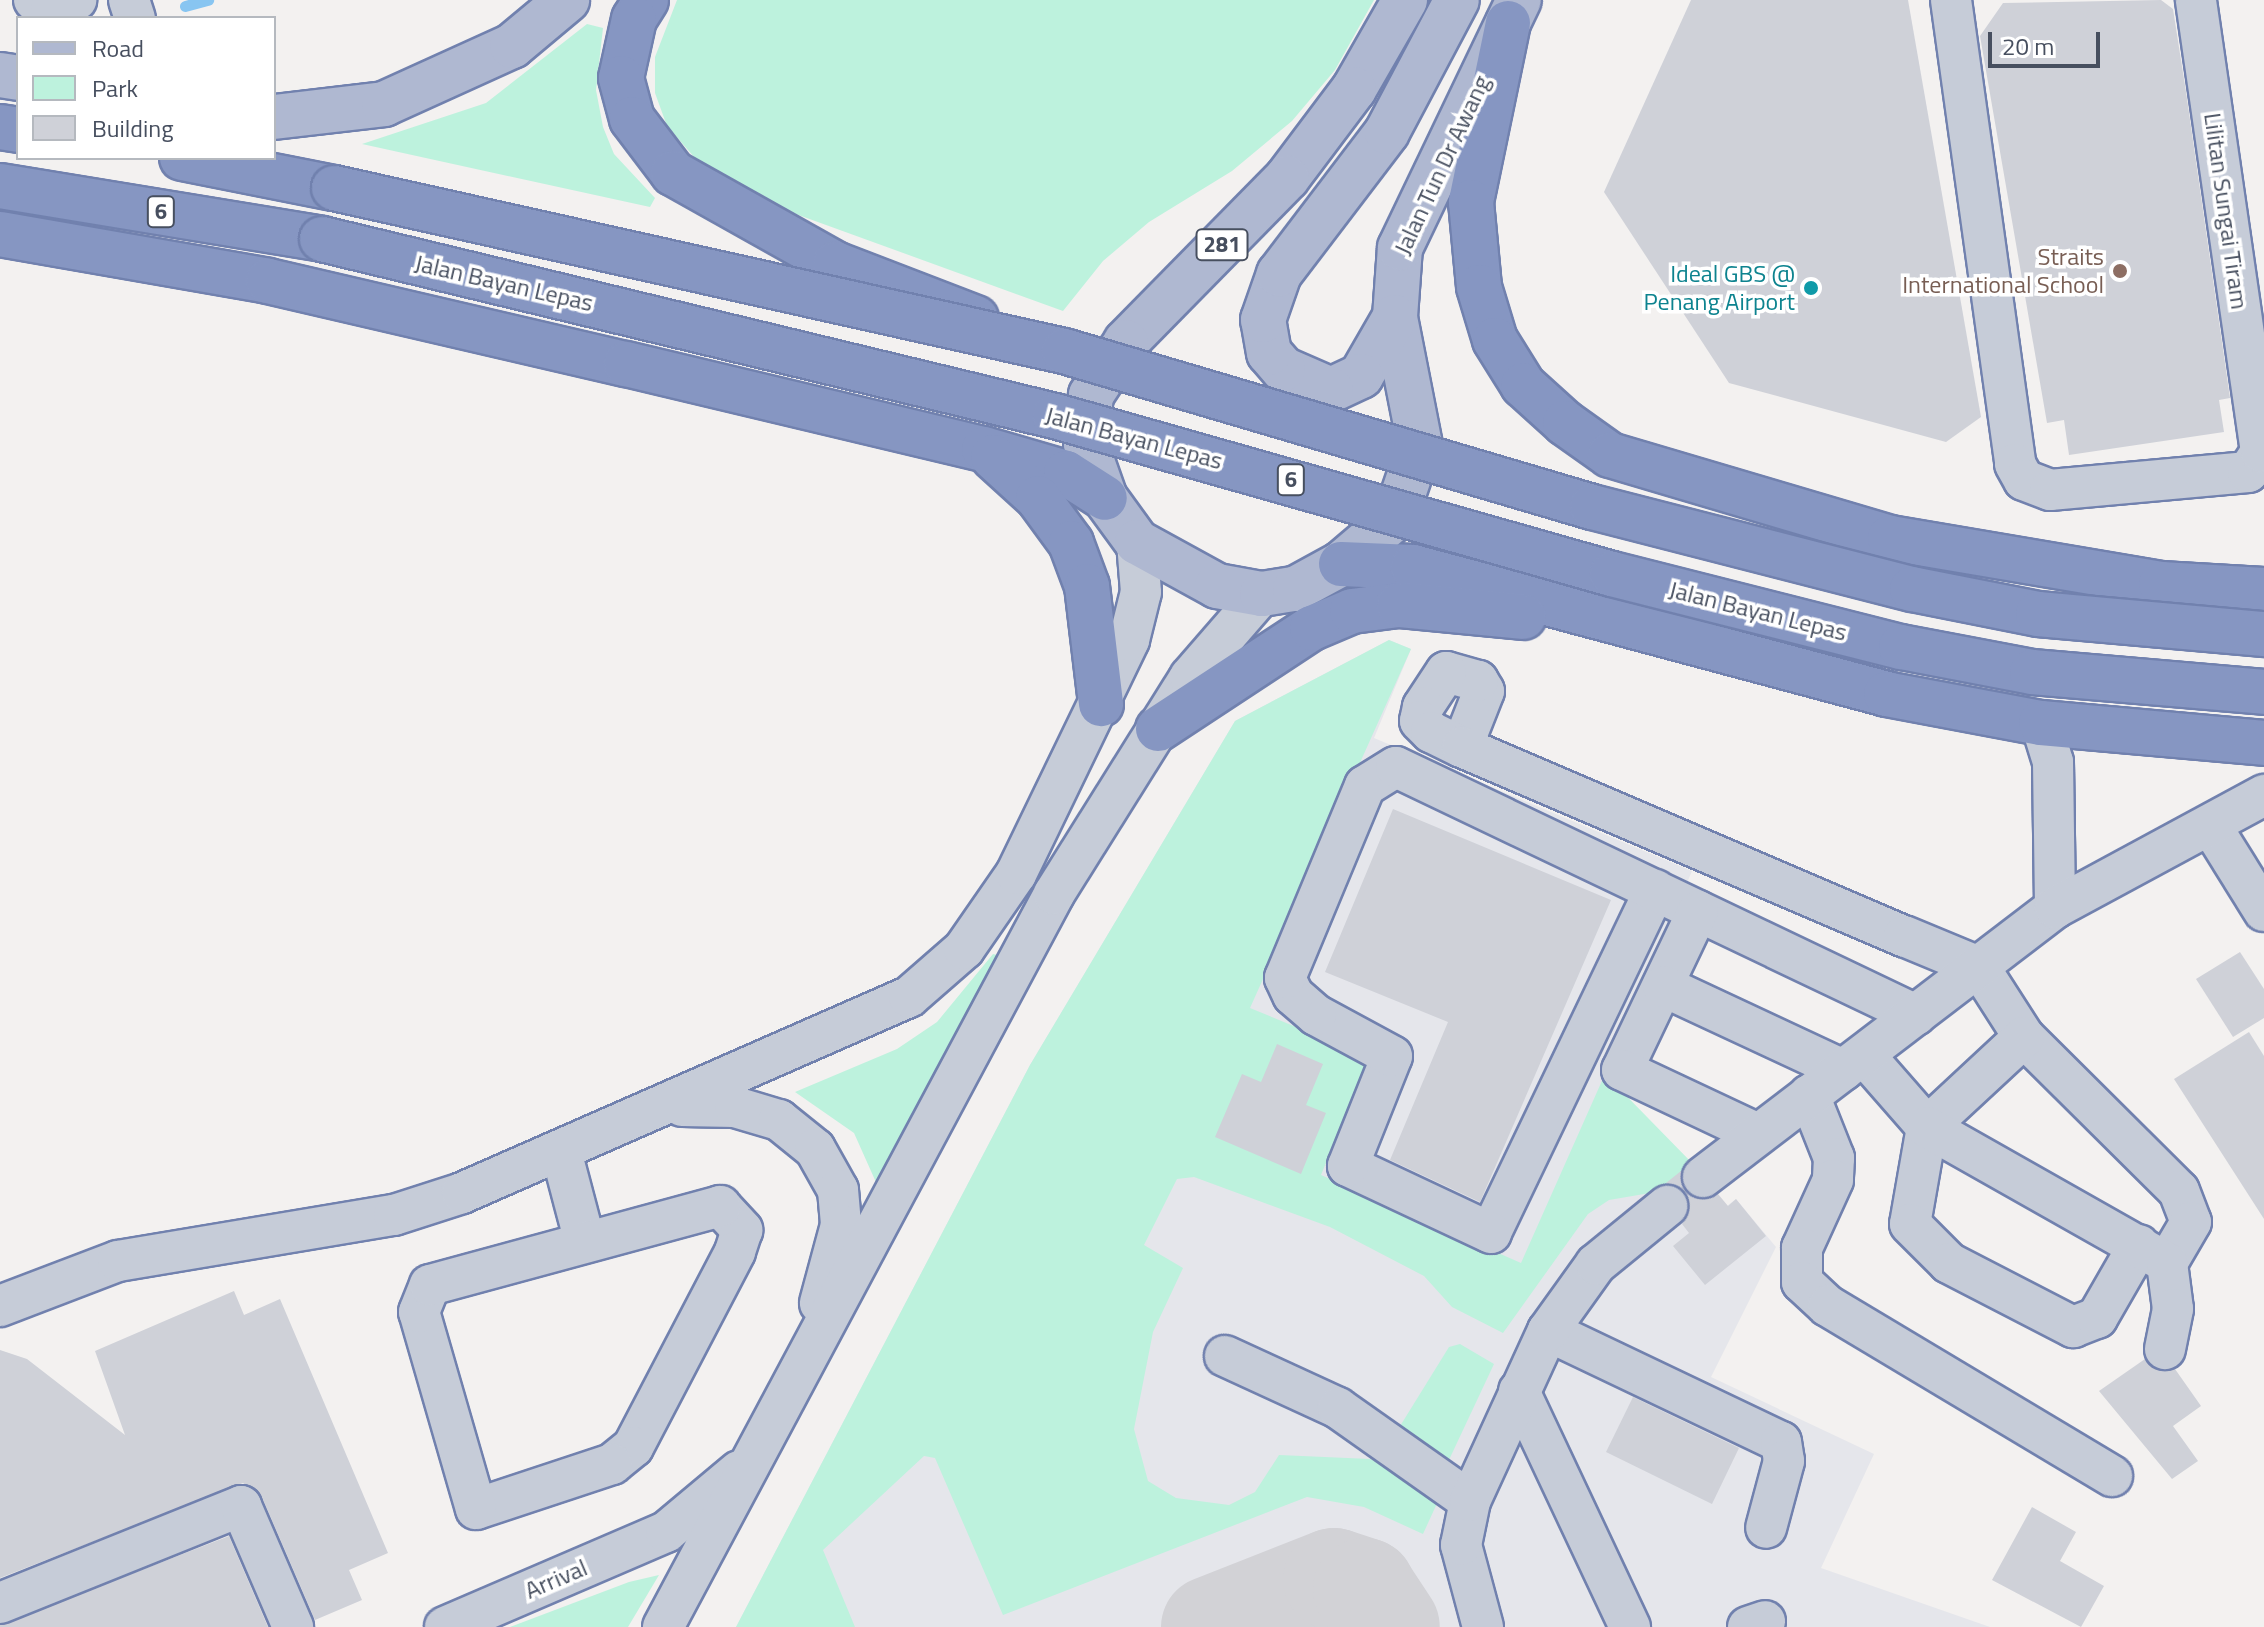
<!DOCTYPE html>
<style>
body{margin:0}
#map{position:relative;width:2264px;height:1627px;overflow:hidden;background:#f3f1f0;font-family:"Titillium Web",sans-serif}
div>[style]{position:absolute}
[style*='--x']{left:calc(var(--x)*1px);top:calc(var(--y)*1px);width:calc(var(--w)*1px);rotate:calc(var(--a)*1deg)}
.airport>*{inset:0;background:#e5e6eb}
.green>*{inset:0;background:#bdf2dd}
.stream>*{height:11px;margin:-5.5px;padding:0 5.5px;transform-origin:5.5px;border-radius:5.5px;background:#88c5f1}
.taxiway>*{height:102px;margin:-51px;padding:0 51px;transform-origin:51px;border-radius:51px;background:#d2d2d6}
.building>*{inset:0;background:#cfd1d8}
.roads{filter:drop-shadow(2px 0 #7181ae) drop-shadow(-2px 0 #7181ae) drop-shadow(0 2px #7181ae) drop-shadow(0 -2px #7181ae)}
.minor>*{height:40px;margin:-20px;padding:0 20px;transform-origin:20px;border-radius:20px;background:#c6ccd8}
.major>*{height:44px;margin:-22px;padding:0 22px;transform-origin:22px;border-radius:22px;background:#afb8d1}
.highway>*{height:44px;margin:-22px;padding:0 22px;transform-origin:22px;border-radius:22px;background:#8696c2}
.bridges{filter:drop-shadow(2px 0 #7181ae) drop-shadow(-2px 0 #7181ae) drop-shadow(0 2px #7181ae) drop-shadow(0 -2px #7181ae)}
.highway-bridge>*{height:44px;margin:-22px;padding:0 22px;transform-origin:22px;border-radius:22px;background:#8696c2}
.dots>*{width:22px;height:22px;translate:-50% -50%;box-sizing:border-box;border:4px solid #fff;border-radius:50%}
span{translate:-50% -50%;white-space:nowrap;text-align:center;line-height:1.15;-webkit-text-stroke:7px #fff;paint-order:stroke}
.shield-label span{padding:2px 6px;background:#fff;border:2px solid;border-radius:6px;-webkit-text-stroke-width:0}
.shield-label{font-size:22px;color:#474f5f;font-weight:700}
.street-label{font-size:24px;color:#474f5f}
.education-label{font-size:24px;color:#785e54}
.right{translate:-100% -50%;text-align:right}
.culture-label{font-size:24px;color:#0d838f}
.legend{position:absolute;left:16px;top:16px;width:260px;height:144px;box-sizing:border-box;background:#fff;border:2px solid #b5b9bf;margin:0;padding:10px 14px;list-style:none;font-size:24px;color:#474f5f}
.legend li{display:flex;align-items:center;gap:16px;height:40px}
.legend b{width:40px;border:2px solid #b5b9bf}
.scale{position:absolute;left:1988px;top:32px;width:112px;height:36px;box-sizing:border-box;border:4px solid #474f5f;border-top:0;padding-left:10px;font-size:24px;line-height:28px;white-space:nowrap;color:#474f5f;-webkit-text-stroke:6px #fff;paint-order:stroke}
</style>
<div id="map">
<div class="airport">
<i style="clip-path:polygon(1389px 640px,1411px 649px,1374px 738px,1692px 871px,1605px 1074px,1727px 1206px,1736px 1199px,1776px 1247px,1711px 1377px,1874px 1454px,1821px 1568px,1990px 1627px,736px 1627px,1030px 1065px,1235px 721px)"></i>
</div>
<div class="green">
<i style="clip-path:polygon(677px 0,1374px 0,1335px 70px,1292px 121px,1232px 171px,1149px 222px,1103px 261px,1063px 311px,760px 201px,695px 158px,667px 126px,655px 93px,655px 57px)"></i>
<i style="clip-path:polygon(587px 24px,603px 28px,596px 90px,603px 127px,614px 154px,655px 198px,650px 207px,362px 144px,486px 103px)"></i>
<i style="clip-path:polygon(1389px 640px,1411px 649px,1250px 1008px,1361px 1054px,1365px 1067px,1321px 1175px,1521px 1263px,1605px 1074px,1692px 1163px,1656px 1192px,1609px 1200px,1588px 1214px,1503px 1333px,1452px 1307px,1424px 1276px,1330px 1227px,1194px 1177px,1177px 1179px,1144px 1245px,1183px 1268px,1153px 1332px,1134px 1429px,1148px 1481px,1176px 1498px,1229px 1505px,1255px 1492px,1279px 1455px,1370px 1459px,1415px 1477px,1439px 1499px,1423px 1534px,1364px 1507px,1307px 1497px,1003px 1615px,935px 1458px,924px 1456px,823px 1550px,855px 1627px,736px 1627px,1030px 1065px,1235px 721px)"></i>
<i style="clip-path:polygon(993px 954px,1001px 956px,879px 1189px,854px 1133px,795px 1092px,897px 1049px,937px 1022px)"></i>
<i style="clip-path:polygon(1460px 1344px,1494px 1364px,1448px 1462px,1397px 1431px,1449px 1347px)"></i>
<i style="clip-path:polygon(659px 1575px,628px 1627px,510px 1627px,629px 1582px)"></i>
</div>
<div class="stream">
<i style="--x:185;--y:6;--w:24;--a:-15"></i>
</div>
<div class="taxiway">
<i style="--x:1212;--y:1627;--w:131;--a:-21.5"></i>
<i style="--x:1334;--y:1579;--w:32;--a:18"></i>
<i style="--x:1364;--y:1589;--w:45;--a:56.7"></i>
</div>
<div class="building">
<i style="clip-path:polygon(1691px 0,1908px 0,1981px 417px,1946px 442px,1729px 383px,1604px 192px)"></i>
<i style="clip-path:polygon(2161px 0,2173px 9px,2186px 92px,2230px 398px,2219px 400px,2224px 432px,2069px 455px,2064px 420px,2047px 423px,1980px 36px,2003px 3px)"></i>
<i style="clip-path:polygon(1393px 809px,1611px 900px,1480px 1202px,1390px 1160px,1448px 1022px,1325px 972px)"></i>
<i style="clip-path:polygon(2240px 952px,2264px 989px,2264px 1018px,2233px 1037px,2196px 979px)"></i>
<i style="clip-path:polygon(2249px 1032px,2264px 1056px,2264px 1219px,2174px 1079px)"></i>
<i style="clip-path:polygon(1277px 1044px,1323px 1064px,1306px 1105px,1326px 1113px,1301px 1174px,1215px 1137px,1242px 1074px,1261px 1082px)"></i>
<i style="clip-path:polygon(1681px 1171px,1693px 1198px,1718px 1194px,1728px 1206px,1736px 1199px,1766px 1236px,1705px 1285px,1673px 1246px,1689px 1233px,1682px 1224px,1689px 1213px,1685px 1192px,1666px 1183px)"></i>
<i style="clip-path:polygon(234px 1291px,244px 1315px,280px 1299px,388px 1553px,349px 1570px,362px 1600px,315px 1620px,262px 1497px,243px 1483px,0 1578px,0 1350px,27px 1359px,125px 1435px,95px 1351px)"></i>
<i style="clip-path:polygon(2145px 1359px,2160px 1371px,2175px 1369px,2201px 1406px,2173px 1426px,2198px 1461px,2172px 1479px,2099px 1391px)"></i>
<i style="clip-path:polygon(1633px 1397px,1739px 1448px,1712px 1504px,1606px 1452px)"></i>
<i style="clip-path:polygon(2032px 1507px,2076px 1532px,2060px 1561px,2104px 1586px,2081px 1627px,1992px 1580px)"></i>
<i style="clip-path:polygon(229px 1536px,268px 1627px,0 1627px,0 1625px)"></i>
</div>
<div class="roads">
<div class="minor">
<i style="--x:34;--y:0;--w:19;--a:28"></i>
<i style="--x:51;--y:9;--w:27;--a:-20"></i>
<i style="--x:129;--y:0;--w:19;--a:72"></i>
<i style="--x:1951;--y:0;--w:468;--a:82.1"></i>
<i style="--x:2015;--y:464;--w:18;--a:61"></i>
<i style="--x:2024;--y:480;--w:28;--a:21"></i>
<i style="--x:2050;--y:490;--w:199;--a:-5.2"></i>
<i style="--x:2248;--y:472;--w:24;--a:-57"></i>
<i style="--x:2261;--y:452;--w:457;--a:-98.2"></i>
<i style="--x:2041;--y:723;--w:41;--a:72.9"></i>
<i style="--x:2053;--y:762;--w:146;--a:89.2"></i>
<i style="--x:1462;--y:747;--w:60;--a:-68.6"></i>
<i style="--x:1484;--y:691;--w:12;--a:-121"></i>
<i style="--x:1478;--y:681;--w:33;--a:-164"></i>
<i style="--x:1446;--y:672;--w:42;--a:123.3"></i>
<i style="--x:1423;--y:707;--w:14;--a:102"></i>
<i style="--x:1420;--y:721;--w:16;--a:45"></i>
<i style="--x:1431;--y:732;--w:34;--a:26"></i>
<i style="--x:1462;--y:747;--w:481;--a:23.2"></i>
<i style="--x:1904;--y:936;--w:81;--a:22.5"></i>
<i style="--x:1979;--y:967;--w:83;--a:57.3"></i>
<i style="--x:2024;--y:1037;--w:218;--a:44.8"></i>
<i style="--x:2179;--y:1191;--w:33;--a:69"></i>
<i style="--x:2191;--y:1222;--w:48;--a:120.3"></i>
<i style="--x:2211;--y:826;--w:100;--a:58.1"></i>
<i style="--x:1655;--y:890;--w:380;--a:115.6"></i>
<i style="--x:1491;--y:1233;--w:158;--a:-154.9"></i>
<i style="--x:1348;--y:1166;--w:118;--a:-68.2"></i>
<i style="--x:1392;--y:1056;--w:86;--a:-151.7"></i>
<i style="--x:1316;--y:1015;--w:30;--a:-139"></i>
<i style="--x:1293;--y:995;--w:19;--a:-115"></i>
<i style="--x:1285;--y:978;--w:208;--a:-67.4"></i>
<i style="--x:1365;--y:786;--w:36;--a:-32"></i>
<i style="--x:1396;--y:767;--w:576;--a:25.5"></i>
<i style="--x:1698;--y:911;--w:176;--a:115.5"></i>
<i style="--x:1622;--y:1070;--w:150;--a:25.2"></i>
<i style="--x:1663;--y:986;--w:199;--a:25"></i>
<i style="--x:2024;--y:1037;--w:132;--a:137.1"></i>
<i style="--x:1927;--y:1127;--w:98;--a:99.9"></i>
<i style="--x:1910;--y:1224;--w:55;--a:45"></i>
<i style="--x:1949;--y:1263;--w:140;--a:27.3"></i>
<i style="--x:2073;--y:1327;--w:26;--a:-21"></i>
<i style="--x:2097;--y:1318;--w:84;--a:-60.1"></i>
<i style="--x:1864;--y:1055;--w:96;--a:48.8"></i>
<i style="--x:1927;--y:1127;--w:276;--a:29.5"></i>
<i style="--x:2167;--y:1263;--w:46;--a:82.6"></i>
<i style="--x:2173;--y:1309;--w:41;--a:101.3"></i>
<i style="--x:1809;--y:1095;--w:68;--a:68.4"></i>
<i style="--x:1834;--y:1158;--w:22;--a:93"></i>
<i style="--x:1833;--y:1180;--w:75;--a:114.5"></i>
<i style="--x:1802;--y:1248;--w:34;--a:90"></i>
<i style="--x:1802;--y:1282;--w:35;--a:43"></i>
<i style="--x:1828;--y:1306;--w:331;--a:30.9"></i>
<i style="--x:682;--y:1106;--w:53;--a:1.1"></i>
<i style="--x:735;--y:1107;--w:46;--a:16.5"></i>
<i style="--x:779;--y:1120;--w:46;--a:38.9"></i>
<i style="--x:815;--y:1149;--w:47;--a:60.7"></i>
<i style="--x:838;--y:1190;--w:35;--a:85"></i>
<i style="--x:841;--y:1225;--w:81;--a:105.1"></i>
<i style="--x:562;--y:1155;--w:90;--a:75.2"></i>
<i style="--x:1703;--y:1177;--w:443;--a:-37.4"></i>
<i style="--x:2055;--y:908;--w:238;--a:-28.4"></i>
<i style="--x:720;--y:1206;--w:33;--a:47"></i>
<i style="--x:742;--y:1230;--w:23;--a:108"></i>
<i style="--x:735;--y:1252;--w:220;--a:117.6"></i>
<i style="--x:633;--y:1447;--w:27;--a:141"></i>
<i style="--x:612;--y:1464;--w:143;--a:161.7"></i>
<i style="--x:476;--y:1509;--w:205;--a:-106.1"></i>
<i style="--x:419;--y:1312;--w:29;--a:-68"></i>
<i style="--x:430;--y:1285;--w:301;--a:-15.2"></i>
<i style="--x:0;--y:1306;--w:126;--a:-20.9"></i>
<i style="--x:118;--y:1261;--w:280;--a:-9.5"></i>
<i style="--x:394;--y:1215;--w:71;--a:-17.9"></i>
<i style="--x:462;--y:1193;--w:488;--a:-23.7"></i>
<i style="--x:909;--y:997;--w:73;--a:-41.1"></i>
<i style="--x:964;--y:949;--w:91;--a:-55.3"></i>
<i style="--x:1016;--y:874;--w:260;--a:-64.2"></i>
<i style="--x:1129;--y:640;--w:49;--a:-76"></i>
<i style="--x:1141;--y:592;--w:50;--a:-94.6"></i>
<i style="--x:1548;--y:1331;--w:258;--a:25.5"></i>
<i style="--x:1781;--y:1442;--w:19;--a:81"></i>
<i style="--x:1784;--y:1461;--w:69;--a:105"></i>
<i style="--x:1225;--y:1356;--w:124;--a:24.7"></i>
<i style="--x:1338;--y:1408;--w:161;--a:35.2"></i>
<i style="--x:1519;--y:1391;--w:261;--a:64.8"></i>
<i style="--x:0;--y:1603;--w:260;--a:-21.9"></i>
<i style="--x:241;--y:1506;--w:132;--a:66.7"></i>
<i style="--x:445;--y:1627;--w:241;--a:-23.3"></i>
<i style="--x:666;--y:1532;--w:95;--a:-39.9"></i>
<i style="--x:663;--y:1627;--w:831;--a:-61.92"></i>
<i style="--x:1054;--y:894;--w:256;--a:-57.9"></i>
<i style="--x:1190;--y:677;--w:110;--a:-49.1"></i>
<i style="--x:1483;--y:1627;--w:85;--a:-105"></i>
<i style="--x:1461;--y:1545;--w:45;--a:-78.4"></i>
<i style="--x:1470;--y:1501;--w:187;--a:-65.4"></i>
<i style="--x:1548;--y:1331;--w:82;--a:-54.4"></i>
<i style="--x:1596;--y:1264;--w:92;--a:-39.2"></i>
<i style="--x:1748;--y:1627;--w:18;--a:-19"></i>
</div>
<div class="major">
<i style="--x:1405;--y:0;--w:103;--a:119.8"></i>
<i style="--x:1354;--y:89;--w:111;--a:127"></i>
<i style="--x:1287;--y:178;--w:230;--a:134.5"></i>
<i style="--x:1126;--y:342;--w:64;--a:123.4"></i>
<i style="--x:1091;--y:395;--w:49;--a:95.8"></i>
<i style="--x:1086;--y:444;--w:57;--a:70.6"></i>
<i style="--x:1105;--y:498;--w:54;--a:54"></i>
<i style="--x:1137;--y:542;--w:91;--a:28.8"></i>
<i style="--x:1217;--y:586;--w:46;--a:10.1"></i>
<i style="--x:1262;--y:594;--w:33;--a:-9"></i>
<i style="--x:1295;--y:589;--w:52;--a:-28.5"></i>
<i style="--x:1341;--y:564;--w:71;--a:-40.4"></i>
<i style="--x:1395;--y:518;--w:77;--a:-71.1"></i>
<i style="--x:1420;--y:445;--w:130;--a:-101.1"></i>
<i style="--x:1395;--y:317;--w:69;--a:-85.9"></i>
<i style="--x:1400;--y:248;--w:275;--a:-64.4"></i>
<i style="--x:0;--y:75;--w:18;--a:9"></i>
<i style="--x:274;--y:117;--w:111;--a:-6.7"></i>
<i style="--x:384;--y:104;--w:141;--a:-24.4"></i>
<i style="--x:512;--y:46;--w:72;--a:-39.9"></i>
<i style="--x:1395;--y:317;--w:68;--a:120"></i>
<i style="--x:1361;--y:376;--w:33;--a:155"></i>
<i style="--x:1331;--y:390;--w:52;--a:-156.4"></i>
<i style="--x:1283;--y:369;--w:21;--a:-131"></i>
<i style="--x:1269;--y:353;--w:34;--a:-100"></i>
<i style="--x:1263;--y:320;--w:49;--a:-70.8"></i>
<i style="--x:1279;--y:274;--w:178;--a:-52.7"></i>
<i style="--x:1387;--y:132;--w:149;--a:-62.1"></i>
</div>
<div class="highway">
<i style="--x:646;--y:0;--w:22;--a:122"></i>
<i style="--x:634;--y:19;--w:60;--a:102.4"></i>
<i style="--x:621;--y:78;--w:42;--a:75"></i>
<i style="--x:632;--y:119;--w:68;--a:52.8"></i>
<i style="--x:673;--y:173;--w:186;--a:29.3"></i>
<i style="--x:835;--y:264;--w:151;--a:21"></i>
<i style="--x:1508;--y:23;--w:183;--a:101.7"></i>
<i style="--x:1471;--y:202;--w:85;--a:84.6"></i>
<i style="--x:1479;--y:287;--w:55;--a:73.2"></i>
<i style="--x:1495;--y:340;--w:53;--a:58.1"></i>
<i style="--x:1523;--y:385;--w:57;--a:42.1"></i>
<i style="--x:1565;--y:423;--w:55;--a:35.4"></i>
<i style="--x:1610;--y:455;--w:292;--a:16.5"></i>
<i style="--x:1890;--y:538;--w:275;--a:9.6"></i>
<i style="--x:2161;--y:584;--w:103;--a:3.3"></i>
<i style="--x:0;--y:127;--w:18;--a:9"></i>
<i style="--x:182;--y:158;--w:155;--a:11.2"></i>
<i style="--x:0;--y:186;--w:326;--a:9.3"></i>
<i style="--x:0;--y:234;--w:272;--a:9.9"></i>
<i style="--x:268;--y:281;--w:367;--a:13.1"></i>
<i style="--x:626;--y:364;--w:368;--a:13.4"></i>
<i style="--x:984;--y:449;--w:85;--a:16.3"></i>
<i style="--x:1066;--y:473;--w:46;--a:32.7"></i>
<i style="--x:993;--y:457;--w:61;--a:42.3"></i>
<i style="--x:1038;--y:498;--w:56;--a:53.7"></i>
<i style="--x:1071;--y:543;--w:46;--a:69.6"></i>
<i style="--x:1087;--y:586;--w:119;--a:83.2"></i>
<i style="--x:1341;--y:564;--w:72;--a:2.4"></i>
<i style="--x:1413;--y:567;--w:490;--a:15"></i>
<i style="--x:1886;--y:694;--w:158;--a:10.6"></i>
<i style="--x:2041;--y:723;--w:224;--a:5.1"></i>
<i style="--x:1158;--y:729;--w:184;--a:-33.3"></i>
<i style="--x:1312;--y:628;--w:43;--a:-23"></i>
<i style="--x:1352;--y:611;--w:47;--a:-7.3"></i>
<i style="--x:1399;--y:605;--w:125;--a:5.5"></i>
</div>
</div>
<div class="bridges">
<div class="highway-bridge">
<i style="--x:334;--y:188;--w:748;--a:12.59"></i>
<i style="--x:1064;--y:351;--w:551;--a:16.46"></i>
<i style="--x:1592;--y:507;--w:330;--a:14.4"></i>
<i style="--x:1912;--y:589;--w:128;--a:11.2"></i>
<i style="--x:2038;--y:614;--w:227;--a:5.1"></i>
<i style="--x:322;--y:239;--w:754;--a:13.58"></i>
<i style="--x:1055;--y:416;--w:579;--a:15.84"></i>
<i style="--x:1612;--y:574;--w:298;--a:14.2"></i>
<i style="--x:1901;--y:647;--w:133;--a:10.8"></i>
<i style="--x:2032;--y:672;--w:233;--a:4.9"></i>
</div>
</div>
<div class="dots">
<i style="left:2120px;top:271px;background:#8d6e63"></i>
<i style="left:1811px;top:288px;background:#0f9aa8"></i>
</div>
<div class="shield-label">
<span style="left:161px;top:212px">6</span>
<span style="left:1222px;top:245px">281</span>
<span style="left:1291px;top:480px">6</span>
</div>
<div class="street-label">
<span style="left:1442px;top:165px;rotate:-65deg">Jalan Tun Dr Awang</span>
<span style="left:2226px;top:211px;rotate:82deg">Lilitan Sungai Tiram</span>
<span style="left:504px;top:283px;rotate:13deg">Jalan Bayan Lepas</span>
<span style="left:1134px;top:438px;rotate:15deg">Jalan Bayan Lepas</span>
<span style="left:1758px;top:611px;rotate:14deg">Jalan Bayan Lepas</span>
<span style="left:556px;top:1579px;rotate:-23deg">Arrival</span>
</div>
<div class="education-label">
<span class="right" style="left:2104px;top:271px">Straits<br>International School</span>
</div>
<div class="culture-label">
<span class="right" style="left:1795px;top:288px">Ideal GBS @<br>Penang Airport</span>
</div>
<ul class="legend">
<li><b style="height:10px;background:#afb8d1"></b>Road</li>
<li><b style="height:22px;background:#bdf2dd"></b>Park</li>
<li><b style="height:22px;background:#cfd1d8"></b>Building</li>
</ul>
<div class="scale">20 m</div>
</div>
